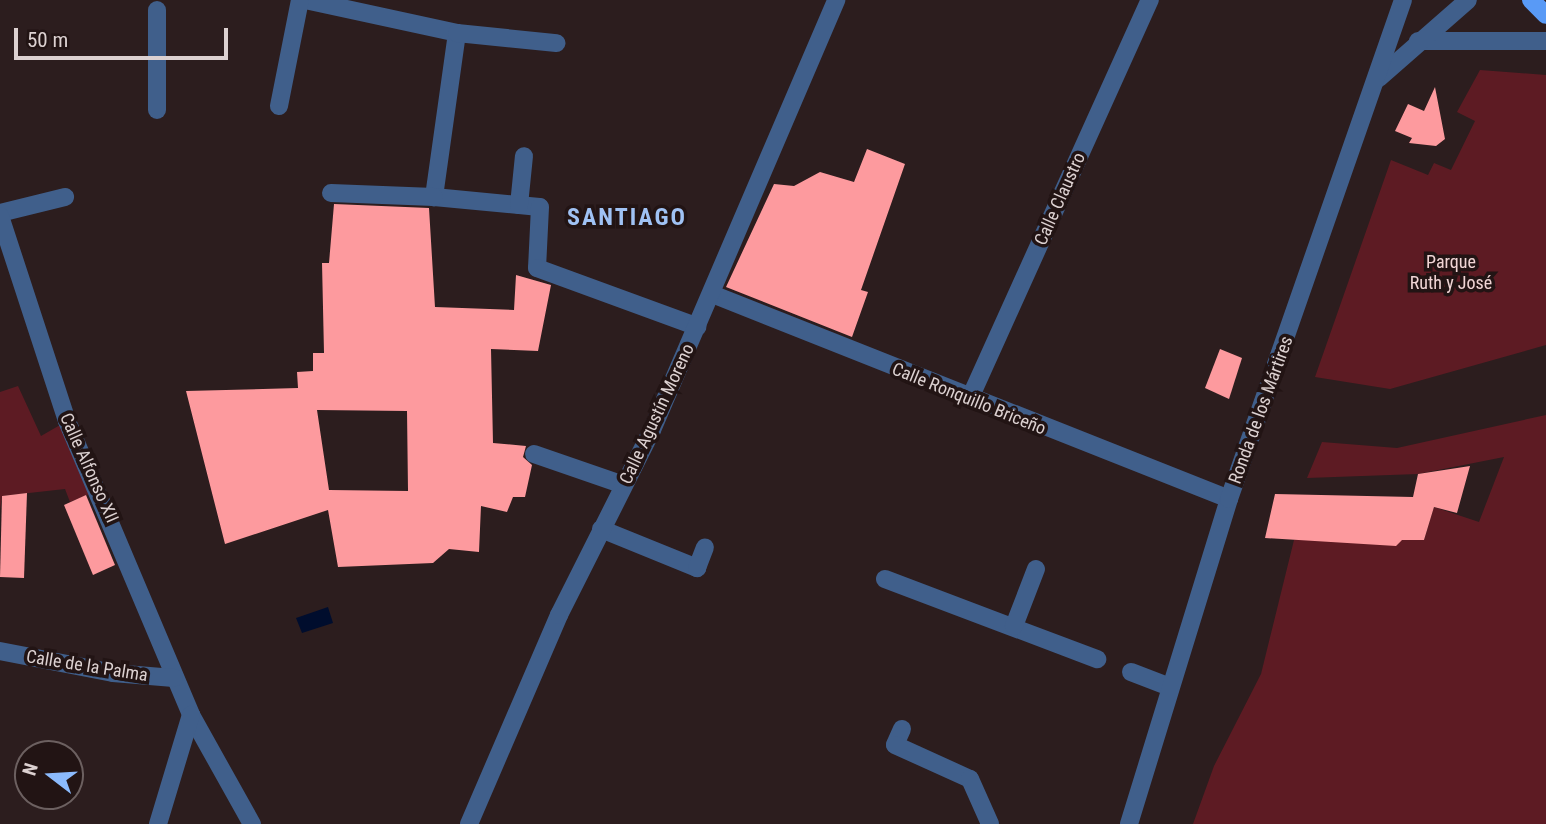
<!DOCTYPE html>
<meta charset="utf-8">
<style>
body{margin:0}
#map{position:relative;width:1546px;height:824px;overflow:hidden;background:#2c1d1e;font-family:"Roboto Condensed",sans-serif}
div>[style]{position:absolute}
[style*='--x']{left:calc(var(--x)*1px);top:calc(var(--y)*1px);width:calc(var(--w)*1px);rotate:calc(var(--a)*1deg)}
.green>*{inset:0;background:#5d1b23}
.water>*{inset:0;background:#000d2d}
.building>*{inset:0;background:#fd9a9e}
.minor>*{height:18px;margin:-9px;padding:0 9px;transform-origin:9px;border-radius:9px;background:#405f8b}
.major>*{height:18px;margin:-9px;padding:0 9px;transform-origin:9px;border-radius:9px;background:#599af6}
span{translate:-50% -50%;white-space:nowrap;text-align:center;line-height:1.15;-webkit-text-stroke:7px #221414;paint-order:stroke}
.street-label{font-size:18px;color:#dcd1d1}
.park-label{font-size:18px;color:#f0d5d5}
.district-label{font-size:24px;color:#a0c2f4;font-weight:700;letter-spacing:2px}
.north{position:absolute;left:14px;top:740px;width:70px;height:70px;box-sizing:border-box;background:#221414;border:2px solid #6c6060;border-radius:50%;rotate:287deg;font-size:19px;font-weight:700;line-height:28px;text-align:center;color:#dcd1d1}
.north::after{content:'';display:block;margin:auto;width:24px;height:32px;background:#8bbafc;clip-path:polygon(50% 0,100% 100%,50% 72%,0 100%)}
.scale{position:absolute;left:14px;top:28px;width:214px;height:32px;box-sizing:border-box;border:4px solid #dcd1d1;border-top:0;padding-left:9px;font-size:21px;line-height:24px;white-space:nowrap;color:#dcd1d1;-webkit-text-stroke:5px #221414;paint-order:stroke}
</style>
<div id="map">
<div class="green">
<i style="clip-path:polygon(1480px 70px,1546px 75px,1546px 345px,1390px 389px,1315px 377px,1391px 160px,1428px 175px,1434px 163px,1451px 170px,1475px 121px,1457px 112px)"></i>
<i style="clip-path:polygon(18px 386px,41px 436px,67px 421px,92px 493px,70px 502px,65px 489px,2px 496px,0 510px,0 392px)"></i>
<i style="clip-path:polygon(1546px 415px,1546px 824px,1193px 824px,1214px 766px,1261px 674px,1294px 540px,1424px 540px,1434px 507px,1479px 522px,1504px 457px,1418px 474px,1307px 478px,1322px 442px,1397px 448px)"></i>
</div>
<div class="water">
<i style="clip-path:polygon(328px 607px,333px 623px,302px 633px,296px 618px)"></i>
</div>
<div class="building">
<i style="clip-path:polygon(1435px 87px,1445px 139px,1436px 146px,1409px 143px,1412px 138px,1395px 131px,1408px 104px,1424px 111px)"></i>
<i style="clip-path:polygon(867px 149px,905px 164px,861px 290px,868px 292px,852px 337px,726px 287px,774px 184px,794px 186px,820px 172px,854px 182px)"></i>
<i style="clip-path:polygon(evenodd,334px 204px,429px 208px,435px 307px,514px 310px,516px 275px,551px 285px,538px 351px,491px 349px,493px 443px,526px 446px,523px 457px,532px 465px,525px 497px,513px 497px,507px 512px,481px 506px,479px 552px,449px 549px,433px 563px,338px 567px,328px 510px,225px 544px,186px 391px,298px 388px,297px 372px,313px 371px,313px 353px,324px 353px,322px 263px,329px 263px,334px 204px,317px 410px,407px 411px,408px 491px,329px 490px,317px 410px)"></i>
<i style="clip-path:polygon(1220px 349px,1242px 358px,1229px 399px,1205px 388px)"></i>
<i style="clip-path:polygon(1470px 466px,1457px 513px,1434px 507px,1424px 540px,1402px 540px,1396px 546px,1265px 538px,1275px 494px,1413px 497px,1418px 474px)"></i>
<i style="clip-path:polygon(27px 493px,24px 578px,0 577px,2px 496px)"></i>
<i style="clip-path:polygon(86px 495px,115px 565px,93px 575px,64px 505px)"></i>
</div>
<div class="minor">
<i style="--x:305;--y:0;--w:156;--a:12.2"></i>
<i style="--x:457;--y:33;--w:166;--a:98"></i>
<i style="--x:434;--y:197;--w:106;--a:5.4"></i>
<i style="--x:540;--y:207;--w:61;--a:92.8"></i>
<i style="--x:537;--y:268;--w:171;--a:20.1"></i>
<i style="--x:157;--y:10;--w:100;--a:90"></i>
<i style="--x:457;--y:33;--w:100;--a:5.8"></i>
<i style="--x:1418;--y:41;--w:128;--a:0"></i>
<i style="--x:1379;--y:78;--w:118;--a:-41.2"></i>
<i style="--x:279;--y:106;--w:108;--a:-78.8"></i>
<i style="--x:331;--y:193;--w:103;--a:2.2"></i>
<i style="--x:519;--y:205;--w:49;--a:-84.2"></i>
<i style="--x:0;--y:213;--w:67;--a:-13.8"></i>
<i style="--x:0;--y:216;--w:216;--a:71.9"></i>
<i style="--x:67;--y:421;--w:319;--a:67.1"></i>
<i style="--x:191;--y:715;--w:125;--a:60.8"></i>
<i style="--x:712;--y:294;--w:556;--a:21.63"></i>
<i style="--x:970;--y:398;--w:437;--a:-65.7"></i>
<i style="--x:534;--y:454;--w:95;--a:19"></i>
<i style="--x:601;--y:529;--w:104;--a:22.1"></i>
<i style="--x:697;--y:568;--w:22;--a:-69"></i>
<i style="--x:885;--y:579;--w:227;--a:20.7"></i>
<i style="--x:1014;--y:626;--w:61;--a:-68.9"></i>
<i style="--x:0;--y:651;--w:115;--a:11"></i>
<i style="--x:113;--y:673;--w:61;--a:4.7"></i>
<i style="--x:1131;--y:672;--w:39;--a:21"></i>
<i style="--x:902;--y:729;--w:17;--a:114"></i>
<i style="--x:895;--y:745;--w:82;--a:24.4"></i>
<i style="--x:970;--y:779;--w:49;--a:66"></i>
<i style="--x:158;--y:824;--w:114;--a:-73.2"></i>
<i style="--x:469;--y:824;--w:228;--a:-66.7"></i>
<i style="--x:559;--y:615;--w:207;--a:-63.3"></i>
<i style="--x:652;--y:430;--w:468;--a:-66.8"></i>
<i style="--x:1129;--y:824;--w:340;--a:-72.9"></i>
<i style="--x:1229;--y:499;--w:528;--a:-70.78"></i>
</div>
<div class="major">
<i style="--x:1531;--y:0;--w:21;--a:45"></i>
</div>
<div class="street-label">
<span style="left:1060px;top:199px;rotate:-66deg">Calle Claustro</span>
<span style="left:969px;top:399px;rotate:22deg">Calle Ronquillo Briceño</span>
<span style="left:1261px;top:410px;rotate:-70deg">Ronda de los Mártires</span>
<span style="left:657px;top:414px;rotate:-65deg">Calle Agustín Moreno</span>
<span style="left:89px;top:468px;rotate:66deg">Calle Alfonso XII</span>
<span style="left:87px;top:666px;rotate:9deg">Calle de la Palma</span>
</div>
<div class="park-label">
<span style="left:1451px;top:273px">Parque<br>Ruth y José</span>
</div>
<div class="district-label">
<span style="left:627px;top:218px">SANTIAGO</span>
</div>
<div class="north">N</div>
<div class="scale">50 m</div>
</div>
